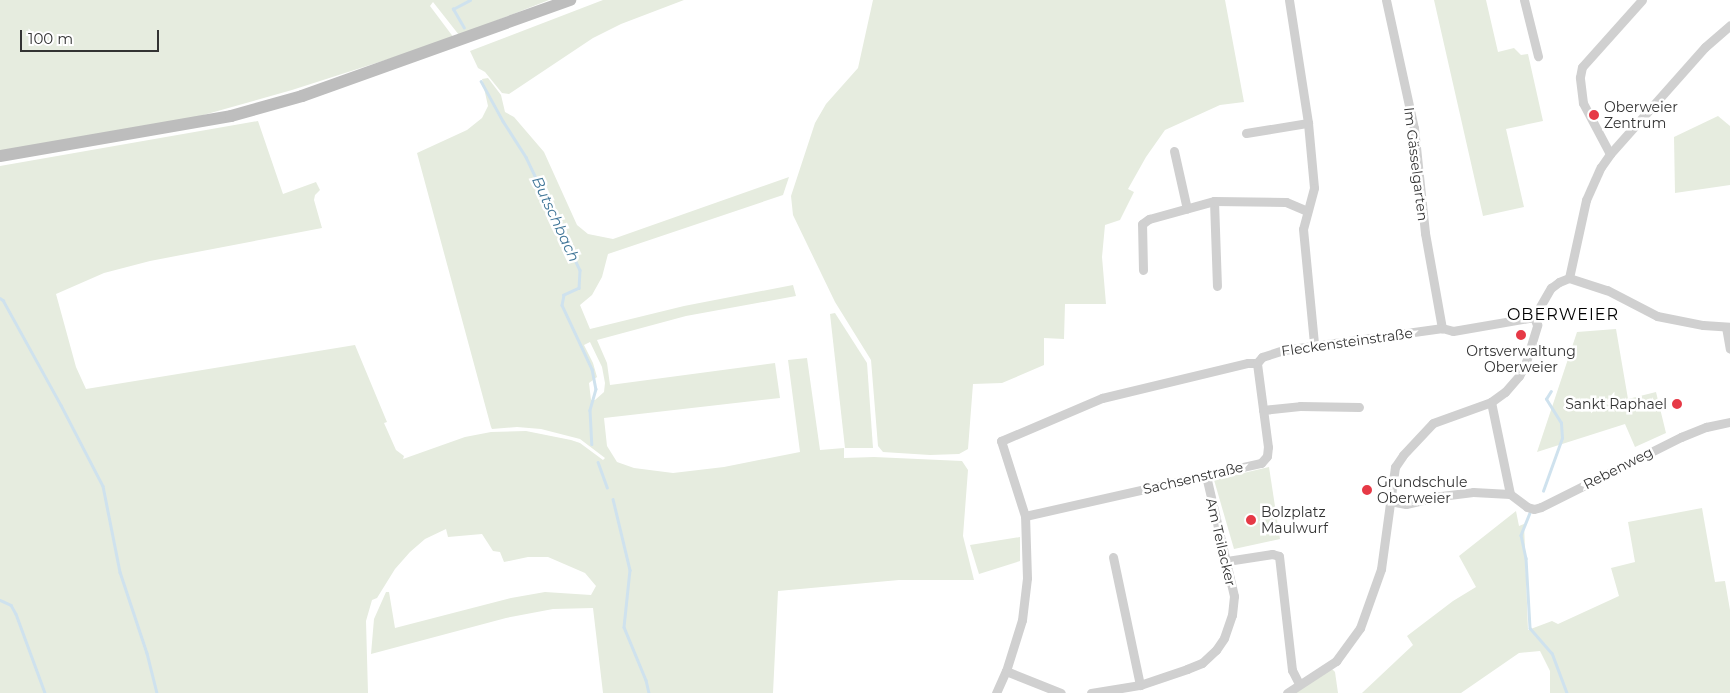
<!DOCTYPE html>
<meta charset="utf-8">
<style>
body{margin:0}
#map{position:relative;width:1730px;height:693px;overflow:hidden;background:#fff;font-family:Montserrat,sans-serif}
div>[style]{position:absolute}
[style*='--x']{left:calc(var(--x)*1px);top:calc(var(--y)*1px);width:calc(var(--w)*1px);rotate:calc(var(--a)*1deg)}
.green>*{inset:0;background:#e6ecdf}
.stream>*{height:2.5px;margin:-1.25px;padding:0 1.25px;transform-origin:1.25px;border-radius:1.25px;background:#cfe2ee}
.street>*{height:9px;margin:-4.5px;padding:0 4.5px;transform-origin:4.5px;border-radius:4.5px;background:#d0d0d0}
.secondary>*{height:12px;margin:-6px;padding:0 6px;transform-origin:6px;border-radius:6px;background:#bdbdbd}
.dots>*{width:14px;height:14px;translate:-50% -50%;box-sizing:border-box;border:2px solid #fff;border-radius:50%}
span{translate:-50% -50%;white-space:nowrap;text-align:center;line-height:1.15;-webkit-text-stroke:5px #fff;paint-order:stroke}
.poi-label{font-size:14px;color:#333}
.left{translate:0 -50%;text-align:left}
.right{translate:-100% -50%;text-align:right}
.street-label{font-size:14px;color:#333}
.water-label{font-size:15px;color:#3f7597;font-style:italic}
.quarter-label{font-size:16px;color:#000;letter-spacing:1px}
.scale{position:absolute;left:20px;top:30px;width:139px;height:22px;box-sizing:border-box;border:2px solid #333;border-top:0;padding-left:6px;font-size:15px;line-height:18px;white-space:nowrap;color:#333;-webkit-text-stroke:4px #fff;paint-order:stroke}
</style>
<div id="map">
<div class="green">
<i style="clip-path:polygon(0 0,549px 0,459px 35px,433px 2px,430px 6px,454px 38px,292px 90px,182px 121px,0 151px)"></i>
<i style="clip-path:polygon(603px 0,684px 0,621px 24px,593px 38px,509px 94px,502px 93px,485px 72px,478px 68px,470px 51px)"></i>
<i style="clip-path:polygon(873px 0,1225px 0,1244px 102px,1220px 105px,1165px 130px,1146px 157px,1128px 189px,1134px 192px,1120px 220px,1105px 225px,1102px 257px,1106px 304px,1065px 304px,1064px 339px,1044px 338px,1044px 365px,1002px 383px,973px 384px,968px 449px,959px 454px,930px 455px,883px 452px,878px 446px,871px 360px,835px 302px,793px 215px,791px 196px,815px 123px,826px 104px,858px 68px)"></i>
<i style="clip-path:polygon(1434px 0,1486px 0,1498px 52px,1514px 48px,1521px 55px,1528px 54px,1543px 121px,1506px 129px,1524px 207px,1483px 216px)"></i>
<i style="clip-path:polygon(evenodd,488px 78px,501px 95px,505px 112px,514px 117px,544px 152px,577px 225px,588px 234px,613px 239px,789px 177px,783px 195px,608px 254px,602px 277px,592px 295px,580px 305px,590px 329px,684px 306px,793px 285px,796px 296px,686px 316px,597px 340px,607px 363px,610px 385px,775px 363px,780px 398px,604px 418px,607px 446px,617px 462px,634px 468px,673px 473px,724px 467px,800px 452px,788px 360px,807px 358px,820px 450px,844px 448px,844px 458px,874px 457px,962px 461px,968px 470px,963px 536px,974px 580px,899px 580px,778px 591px,773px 693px,603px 693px,593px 608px,553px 609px,506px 618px,371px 654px,374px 619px,386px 592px,389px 592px,395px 628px,511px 598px,545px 592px,591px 595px,596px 586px,585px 573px,548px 557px,528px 557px,504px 562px,500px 552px,493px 551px,482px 534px,448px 537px,446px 529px,425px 539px,410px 552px,395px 569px,377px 598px,372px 600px,366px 621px,368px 693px,0 693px,0 166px,258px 121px,283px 194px,316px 182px,320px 190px,315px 195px,314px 200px,322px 228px,150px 261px,104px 273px,56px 294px,76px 367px,86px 389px,355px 345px,387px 422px,384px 423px,396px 450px,404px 456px,403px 459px,465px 437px,491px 432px,526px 431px,571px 440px,580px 443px,603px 460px,605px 458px,580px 439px,541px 429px,517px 427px,492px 429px,491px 427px,417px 153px,467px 130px,482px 118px,488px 106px,482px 79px,488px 78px,590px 342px,602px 367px,605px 383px,604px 392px,595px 400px,591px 400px,589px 383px,597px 377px,593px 363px,584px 345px,590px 342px)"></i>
<i style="clip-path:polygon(1718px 116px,1730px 126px,1730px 185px,1675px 193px,1674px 137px)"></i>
<i style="clip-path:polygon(835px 313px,867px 363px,873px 448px,845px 448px,830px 314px)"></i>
<i style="clip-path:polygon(1616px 329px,1628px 399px,1656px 392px,1666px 433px,1635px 447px,1625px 424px,1537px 452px,1577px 332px)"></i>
<i style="clip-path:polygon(1269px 467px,1280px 539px,1234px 549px,1214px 480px)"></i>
<i style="clip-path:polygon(1702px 508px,1715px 582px,1725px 581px,1730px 610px,1730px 693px,1550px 693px,1550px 671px,1540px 651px,1519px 653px,1461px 693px,1362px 693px,1413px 645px,1407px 636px,1453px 601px,1476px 587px,1459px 556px,1516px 511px,1519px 526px,1524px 524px,1528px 630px,1552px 621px,1558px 624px,1619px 596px,1611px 568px,1635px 562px,1628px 522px)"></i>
<i style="clip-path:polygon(1020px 537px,1020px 561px,979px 574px,970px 545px)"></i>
<i style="clip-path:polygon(1332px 669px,1335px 672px,1338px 693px,1293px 693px)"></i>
</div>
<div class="stream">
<i style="--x:464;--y:28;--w:22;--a:-120"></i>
<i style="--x:453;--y:9;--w:19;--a:-28"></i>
<i style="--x:481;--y:81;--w:46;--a:61.2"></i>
<i style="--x:503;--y:121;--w:43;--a:57.4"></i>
<i style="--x:526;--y:157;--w:125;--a:64.5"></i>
<i style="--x:580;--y:270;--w:18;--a:93"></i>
<i style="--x:579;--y:288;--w:17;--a:155"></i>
<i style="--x:564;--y:295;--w:10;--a:101"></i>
<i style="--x:562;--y:305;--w:71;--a:64.9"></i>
<i style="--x:592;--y:369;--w:20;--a:79"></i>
<i style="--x:596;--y:389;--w:22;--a:106"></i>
<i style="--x:590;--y:410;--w:34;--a:87"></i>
<i style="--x:0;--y:298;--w:4;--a:34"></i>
<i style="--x:3;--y:300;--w:120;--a:61.1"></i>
<i style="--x:61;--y:405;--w:91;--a:62.6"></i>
<i style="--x:103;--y:486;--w:88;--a:78.8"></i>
<i style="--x:120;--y:572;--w:85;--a:71.6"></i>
<i style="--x:147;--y:653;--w:41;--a:76"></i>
<i style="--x:598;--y:462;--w:27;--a:70"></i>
<i style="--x:1543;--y:491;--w:56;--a:-70.3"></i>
<i style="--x:1562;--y:438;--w:15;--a:-94"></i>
<i style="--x:1561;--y:423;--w:28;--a:-122"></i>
<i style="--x:1546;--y:399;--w:9;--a:-58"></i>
<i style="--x:613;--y:499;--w:73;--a:76.5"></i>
<i style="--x:630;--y:570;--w:57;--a:96"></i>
<i style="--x:624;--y:627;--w:57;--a:67.5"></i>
<i style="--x:646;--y:680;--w:13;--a:77"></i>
<i style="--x:1530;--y:513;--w:24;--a:112"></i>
<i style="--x:1521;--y:535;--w:24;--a:78"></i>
<i style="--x:1526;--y:558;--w:70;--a:86.7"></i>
<i style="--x:1530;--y:628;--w:33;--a:49"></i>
<i style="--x:1552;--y:653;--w:43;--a:69.4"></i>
<i style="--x:0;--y:600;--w:12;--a:24"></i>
<i style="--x:11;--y:605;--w:10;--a:61"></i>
<i style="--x:16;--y:614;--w:84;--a:69.8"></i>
</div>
<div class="street">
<i style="--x:1289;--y:0;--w:124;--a:81.2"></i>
<i style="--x:1308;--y:123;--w:65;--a:84.7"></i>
<i style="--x:1314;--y:188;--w:42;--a:105"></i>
<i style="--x:1303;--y:229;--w:116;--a:84.5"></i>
<i style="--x:1386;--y:0;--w:131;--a:77.7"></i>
<i style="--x:1414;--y:128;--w:106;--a:84"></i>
<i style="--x:1425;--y:233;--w:97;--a:79.9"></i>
<i style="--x:1524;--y:0;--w:58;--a:76"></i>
<i style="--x:1246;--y:133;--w:63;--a:-9.2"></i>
<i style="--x:1174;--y:151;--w:59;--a:77.4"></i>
<i style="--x:1610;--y:154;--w:58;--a:-117.9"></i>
<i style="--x:1583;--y:103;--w:26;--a:-97"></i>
<i style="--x:1580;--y:77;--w:10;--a:-79"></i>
<i style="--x:1582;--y:67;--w:90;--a:-48.2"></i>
<i style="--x:1214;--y:201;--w:85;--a:88"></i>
<i style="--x:1143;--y:270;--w:46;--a:-91.2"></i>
<i style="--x:1142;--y:224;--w:9;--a:-36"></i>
<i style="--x:1149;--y:219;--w:67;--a:-15.5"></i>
<i style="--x:1214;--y:201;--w:72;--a:0.8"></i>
<i style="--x:1286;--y:202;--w:23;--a:23"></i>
<i style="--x:1569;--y:278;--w:80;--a:-77.7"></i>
<i style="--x:1586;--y:200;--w:36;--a:-66"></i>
<i style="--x:1601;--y:167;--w:16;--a:-55"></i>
<i style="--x:1610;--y:154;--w:143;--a:-48.4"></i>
<i style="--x:1705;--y:47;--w:33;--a:-41"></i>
<i style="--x:1569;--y:278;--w:40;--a:18"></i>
<i style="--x:1607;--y:290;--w:56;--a:27.5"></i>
<i style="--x:1657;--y:316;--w:47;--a:11.1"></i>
<i style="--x:1703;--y:325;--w:27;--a:4"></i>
<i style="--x:1726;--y:327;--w:22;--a:80"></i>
<i style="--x:1491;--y:402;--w:94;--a:78.3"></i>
<i style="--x:1263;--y:410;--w:37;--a:-6"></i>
<i style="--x:1300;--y:406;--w:59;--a:1"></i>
<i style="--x:1390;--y:501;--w:16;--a:11"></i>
<i style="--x:1406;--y:504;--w:36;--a:-13"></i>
<i style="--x:1441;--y:496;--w:32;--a:-7"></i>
<i style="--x:1473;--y:492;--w:37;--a:3"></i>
<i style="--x:1510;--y:494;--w:21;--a:37"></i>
<i style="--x:1527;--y:507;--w:7;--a:16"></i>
<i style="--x:1534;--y:509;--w:7;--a:-16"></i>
<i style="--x:1541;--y:507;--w:157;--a:-26.6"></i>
<i style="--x:1681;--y:437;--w:27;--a:-22"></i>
<i style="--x:1706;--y:427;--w:25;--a:-12"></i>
<i style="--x:1025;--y:516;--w:242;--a:-12.7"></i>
<i style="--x:1261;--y:463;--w:9;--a:-49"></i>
<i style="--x:1267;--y:456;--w:9;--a:-84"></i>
<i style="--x:1268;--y:447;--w:85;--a:-97.5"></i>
<i style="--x:1113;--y:557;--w:131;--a:78.1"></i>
<i style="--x:1227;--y:561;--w:46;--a:-8.8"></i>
<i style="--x:1272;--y:554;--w:7;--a:16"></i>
<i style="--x:1279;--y:556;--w:115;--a:83.5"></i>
<i style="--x:1292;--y:670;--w:16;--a:63"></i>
<i style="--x:1006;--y:671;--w:59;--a:21.8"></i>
<i style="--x:996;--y:693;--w:24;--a:-66"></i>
<i style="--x:1006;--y:671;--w:53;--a:-72.6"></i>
<i style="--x:1022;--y:620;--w:42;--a:-83.2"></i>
<i style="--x:1027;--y:578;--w:62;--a:-91.8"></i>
<i style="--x:1025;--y:516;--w:79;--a:-107.7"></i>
<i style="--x:1001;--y:441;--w:110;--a:-23.1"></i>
<i style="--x:1102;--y:398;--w:150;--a:-13.5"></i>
<i style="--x:1248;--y:363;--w:9;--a:0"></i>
<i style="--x:1257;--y:363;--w:8;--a:-50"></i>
<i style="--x:1262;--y:357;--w:23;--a:-18"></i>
<i style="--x:1284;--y:350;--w:160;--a:-7.9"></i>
<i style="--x:1442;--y:328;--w:11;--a:15"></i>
<i style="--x:1453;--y:331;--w:82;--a:-9.8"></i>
<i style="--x:1534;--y:317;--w:34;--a:-60"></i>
<i style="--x:1551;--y:288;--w:10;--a:-37"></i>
<i style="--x:1559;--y:282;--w:11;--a:-22"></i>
<i style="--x:1091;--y:693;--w:50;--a:-9.3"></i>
<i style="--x:1140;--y:685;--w:50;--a:-18.8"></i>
<i style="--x:1187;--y:669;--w:16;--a:-22"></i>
<i style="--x:1202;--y:663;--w:19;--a:-43"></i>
<i style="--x:1216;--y:650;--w:14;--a:-56"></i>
<i style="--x:1224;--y:638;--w:24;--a:-71"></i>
<i style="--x:1232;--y:615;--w:19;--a:-84"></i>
<i style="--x:1234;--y:596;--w:123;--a:-103.1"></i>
<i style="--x:1287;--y:693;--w:59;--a:-33.1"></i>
<i style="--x:1336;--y:661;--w:41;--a:-54"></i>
<i style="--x:1360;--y:628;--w:63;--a:-70.4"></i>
<i style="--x:1381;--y:569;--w:103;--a:-82.2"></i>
<i style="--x:1395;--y:467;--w:14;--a:-56"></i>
<i style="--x:1403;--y:455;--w:44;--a:-46.8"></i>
<i style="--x:1433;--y:423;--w:62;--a:-19.9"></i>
<i style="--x:1491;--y:402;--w:17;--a:-36"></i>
<i style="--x:1505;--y:392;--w:21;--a:-49"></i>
<i style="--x:1519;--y:376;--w:16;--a:-63"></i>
<i style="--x:1526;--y:362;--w:39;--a:-73"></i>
<i style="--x:1537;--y:325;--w:9;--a:-111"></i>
</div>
<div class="secondary">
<i style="--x:0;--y:156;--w:234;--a:-9.8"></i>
<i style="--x:231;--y:116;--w:74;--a:-15.7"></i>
<i style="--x:302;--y:96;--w:285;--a:-19.7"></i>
</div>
<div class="dots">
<i style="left:1594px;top:115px;background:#e63946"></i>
<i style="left:1521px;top:335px;background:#e63946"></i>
<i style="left:1677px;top:404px;background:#e63946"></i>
<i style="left:1367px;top:490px;background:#e63946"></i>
<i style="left:1251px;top:520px;background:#e63946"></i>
</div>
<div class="poi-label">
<span class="left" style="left:1604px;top:115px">Oberweier<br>Zentrum</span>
<span style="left:1521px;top:359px">Ortsverwaltung<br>Oberweier</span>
<span class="right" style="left:1667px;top:404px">Sankt Raphael</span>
<span class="left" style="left:1377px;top:490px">Grundschule<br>Oberweier</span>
<span class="left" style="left:1261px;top:520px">Bolzplatz<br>Maulwurf</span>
</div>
<div class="street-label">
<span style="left:1416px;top:164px;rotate:83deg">Im Gässelgarten</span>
<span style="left:1347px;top:342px;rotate:-8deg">Fleckensteinstraße</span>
<span style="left:1618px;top:468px;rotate:-27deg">Rebenweg</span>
<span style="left:1193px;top:478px;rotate:-13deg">Sachsenstraße</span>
<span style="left:1221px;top:542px;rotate:77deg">Am Teilacker</span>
</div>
<div class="water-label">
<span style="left:556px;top:219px;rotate:65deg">Butschbach</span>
</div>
<div class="quarter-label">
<span style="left:1563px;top:315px">OBERWEIER</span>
</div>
<div class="scale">100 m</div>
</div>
